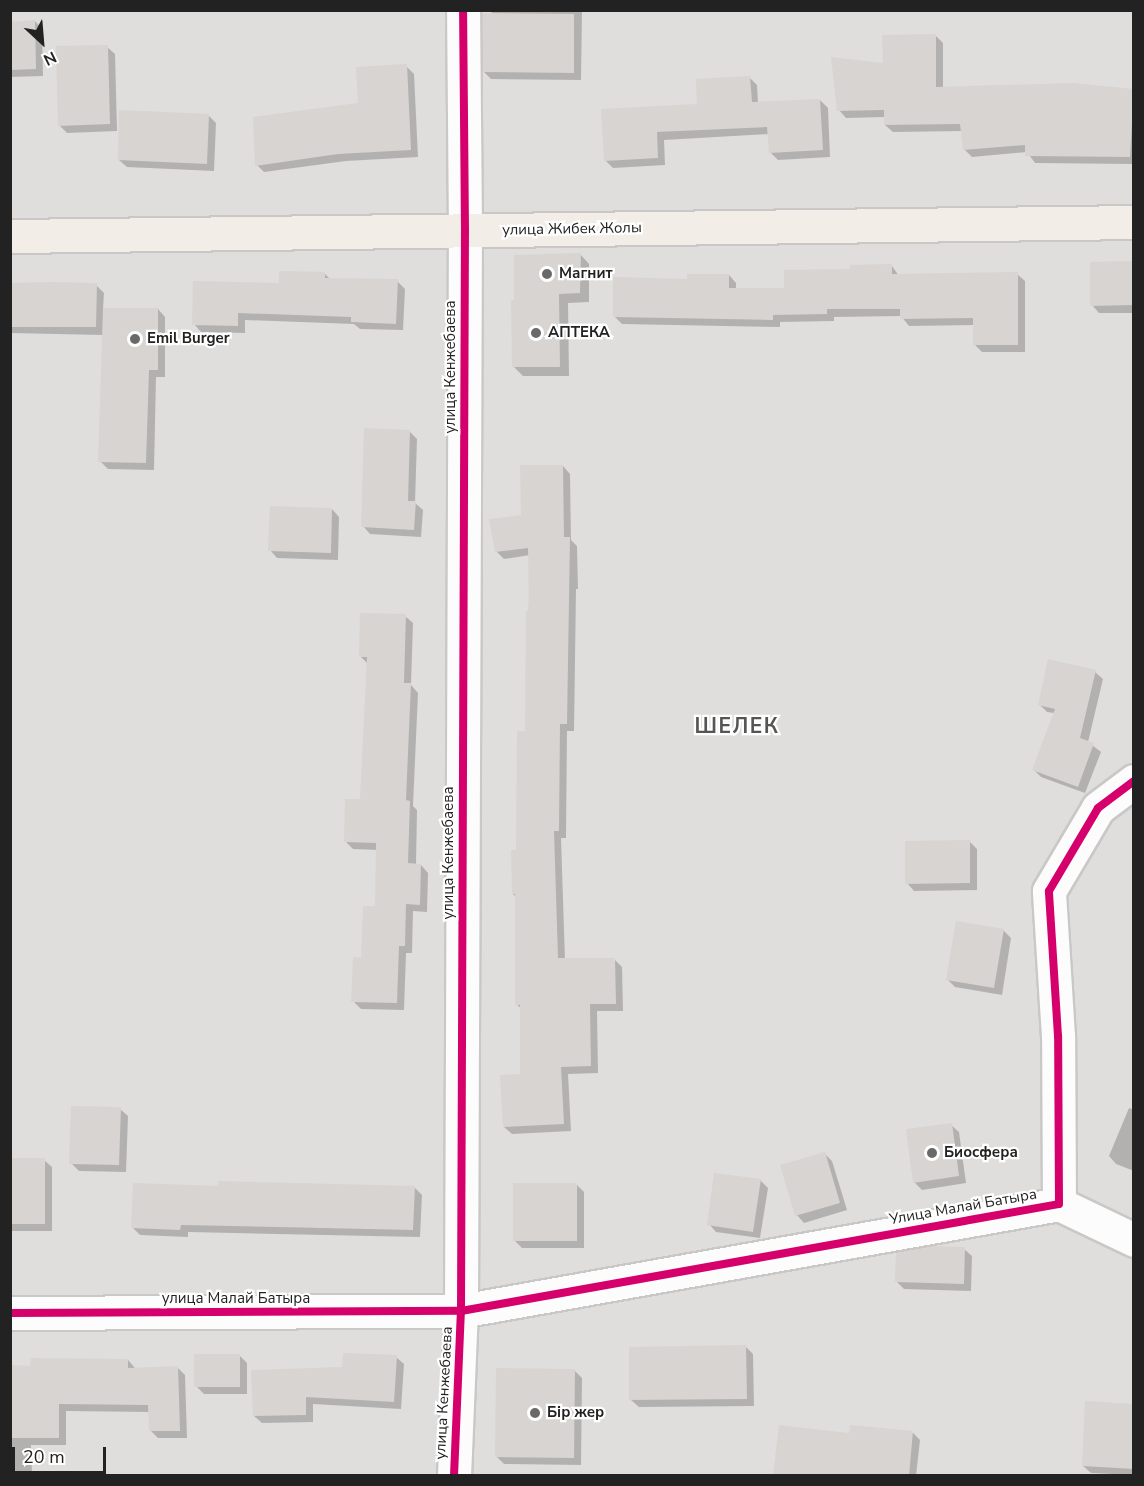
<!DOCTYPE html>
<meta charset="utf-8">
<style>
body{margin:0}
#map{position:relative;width:1144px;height:1486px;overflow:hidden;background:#f0eeeb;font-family:"Nunito Sans",sans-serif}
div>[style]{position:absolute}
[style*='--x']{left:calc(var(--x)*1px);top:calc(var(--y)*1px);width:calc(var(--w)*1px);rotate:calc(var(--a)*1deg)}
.residential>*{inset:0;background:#dfdedc}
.shadow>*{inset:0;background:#0003}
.building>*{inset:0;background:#d7d4d2}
.roads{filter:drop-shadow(2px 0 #c9c8c7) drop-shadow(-2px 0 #c9c8c7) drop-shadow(0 2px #c9c8c7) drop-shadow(0 -2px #c9c8c7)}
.minor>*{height:33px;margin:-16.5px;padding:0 16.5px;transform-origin:16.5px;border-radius:16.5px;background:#fdfcfc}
.major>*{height:33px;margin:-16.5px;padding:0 16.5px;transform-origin:16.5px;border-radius:16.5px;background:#f3ede7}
.cycleway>*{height:8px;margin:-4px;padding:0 4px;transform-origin:4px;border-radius:4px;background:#d6006c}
.dots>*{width:16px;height:16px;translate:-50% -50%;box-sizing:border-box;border:3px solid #fff;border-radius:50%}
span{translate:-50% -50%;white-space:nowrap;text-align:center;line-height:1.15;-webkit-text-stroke:4.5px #fff;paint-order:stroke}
.street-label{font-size:15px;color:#222}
.poi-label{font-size:15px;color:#222;font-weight:700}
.left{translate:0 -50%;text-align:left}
.district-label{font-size:21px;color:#555;font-weight:700;letter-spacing:1.5px}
.frame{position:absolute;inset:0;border:12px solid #222;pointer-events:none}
.north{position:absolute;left:12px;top:12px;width:60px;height:60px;-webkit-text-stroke:4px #fff;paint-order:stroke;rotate:154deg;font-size:16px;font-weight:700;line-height:24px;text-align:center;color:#222}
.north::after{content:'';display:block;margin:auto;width:21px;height:27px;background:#222;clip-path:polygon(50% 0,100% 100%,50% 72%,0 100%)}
.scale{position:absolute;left:12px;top:1447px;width:94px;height:27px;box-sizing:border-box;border:3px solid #222;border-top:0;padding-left:8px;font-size:18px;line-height:21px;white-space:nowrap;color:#222;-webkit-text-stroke:4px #fff;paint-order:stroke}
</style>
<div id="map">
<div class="residential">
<i style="clip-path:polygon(11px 11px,1133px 11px,1133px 1475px,11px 1475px)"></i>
</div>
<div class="shadow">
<i style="clip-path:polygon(492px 10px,582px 10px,581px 80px,491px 79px,484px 72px)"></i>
<i style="clip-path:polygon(35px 21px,42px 29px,43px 76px,10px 77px,10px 24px)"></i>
<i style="clip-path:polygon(935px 35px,943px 43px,943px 88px,1134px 90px,1134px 164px,1035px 163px,1027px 152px,972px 157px,964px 149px,962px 131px,893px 132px,885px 125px,885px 117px,846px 118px,839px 110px,884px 65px)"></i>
<i style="clip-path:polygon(107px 47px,115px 54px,117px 131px,67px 133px,59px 125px)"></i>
<i style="clip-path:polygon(406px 66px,414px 74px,418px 157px,346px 161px,264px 172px,257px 165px,360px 105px)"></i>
<i style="clip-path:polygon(750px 78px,757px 85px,758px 103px,820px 100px,828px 108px,830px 157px,778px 160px,770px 152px,769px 134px,664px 140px,665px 165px,613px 168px,605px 160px)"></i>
<i style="clip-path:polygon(208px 115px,216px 123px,214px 171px,127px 167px,119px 160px)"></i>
<i style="clip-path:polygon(580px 254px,589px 264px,589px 302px,568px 303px,569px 376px,523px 376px,514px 367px)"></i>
<i style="clip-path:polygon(1132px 263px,1134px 313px,1099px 313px,1092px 305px)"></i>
<i style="clip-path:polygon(892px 266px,899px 276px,1017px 274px,1025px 281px,1025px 352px,982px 352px,974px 344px,974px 325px,909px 326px,901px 316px,834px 317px,834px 321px,780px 322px,780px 327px,622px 324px,614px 316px,688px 280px,729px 275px,736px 283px,736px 290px,786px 290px,852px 271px)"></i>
<i style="clip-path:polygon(324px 273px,330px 279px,397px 281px,405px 289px,403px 330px,360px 329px,354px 324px,245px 320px,245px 333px,201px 332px,194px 324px)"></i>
<i style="clip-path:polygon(10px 284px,96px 285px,104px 293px,103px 309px,158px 309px,165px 317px,165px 377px,156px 377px,154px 470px,108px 469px,100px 461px,103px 335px,10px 333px)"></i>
<i style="clip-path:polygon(409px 431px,417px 439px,415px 503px,423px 510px,421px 537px,370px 534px,363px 526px)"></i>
<i style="clip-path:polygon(563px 466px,570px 474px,571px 540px,577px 546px,578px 589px,576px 589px,574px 731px,567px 731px,566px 838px,561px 838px,565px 960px,614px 959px,622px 967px,623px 1011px,597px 1011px,598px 1073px,568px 1074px,571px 1131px,512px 1134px,504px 1127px,522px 1075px,522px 1009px,516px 1004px,516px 897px,513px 894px,526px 733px,530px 555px,504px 559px,496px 551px)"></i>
<i style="clip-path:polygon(332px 509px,339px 517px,338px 560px,277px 558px,270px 550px)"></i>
<i style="clip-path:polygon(405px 616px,413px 623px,411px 685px,418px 693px,413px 806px,417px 810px,416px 865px,421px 865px,428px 873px,427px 912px,413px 911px,412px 953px,406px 953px,404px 1010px,361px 1009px,353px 1001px,376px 908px,378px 850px,353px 849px,345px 841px,362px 801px,368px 664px,360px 656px)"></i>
<i style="clip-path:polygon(1095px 672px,1103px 679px,1088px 742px,1101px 752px,1085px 793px,1041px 777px,1034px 770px,1054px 713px,1047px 712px,1039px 704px)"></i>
<i style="clip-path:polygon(969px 841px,977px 849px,977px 890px,914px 891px,907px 883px)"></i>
<i style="clip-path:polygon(1003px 930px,1011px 938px,1002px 995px,955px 987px,947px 979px)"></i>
<i style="clip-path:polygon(1129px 1108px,1134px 1110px,1134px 1171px,1116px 1164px,1109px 1156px)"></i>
<i style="clip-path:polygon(120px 1109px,128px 1116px,126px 1172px,79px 1171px,71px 1163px)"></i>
<i style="clip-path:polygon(951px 1125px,959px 1132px,966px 1183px,922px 1190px,914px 1182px)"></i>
<i style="clip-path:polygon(824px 1153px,832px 1161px,847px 1210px,804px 1223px,797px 1215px)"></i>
<i style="clip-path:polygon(10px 1160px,44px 1160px,52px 1167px,52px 1231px,10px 1231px)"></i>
<i style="clip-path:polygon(760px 1180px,768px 1188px,760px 1238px,716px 1232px,709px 1224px)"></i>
<i style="clip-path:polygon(576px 1184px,584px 1192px,584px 1248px,522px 1248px,514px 1240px)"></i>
<i style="clip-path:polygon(414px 1187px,422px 1195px,420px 1237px,188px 1232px,188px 1237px,140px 1235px,132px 1227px,219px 1188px)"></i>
<i style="clip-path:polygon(964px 1249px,972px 1256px,971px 1291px,904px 1289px,897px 1282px)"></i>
<i style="clip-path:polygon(745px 1346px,753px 1354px,754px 1406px,639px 1407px,631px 1400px)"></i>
<i style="clip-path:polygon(239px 1355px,247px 1363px,247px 1394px,204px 1394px,196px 1386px)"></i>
<i style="clip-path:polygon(396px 1357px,404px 1364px,401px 1409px,313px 1404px,313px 1422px,262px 1423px,254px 1416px,344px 1368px)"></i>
<i style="clip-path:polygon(128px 1360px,135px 1368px,178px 1368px,185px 1375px,187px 1438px,158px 1438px,151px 1431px,150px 1412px,66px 1411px,66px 1445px,31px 1445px,32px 1476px,10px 1476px,10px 1367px,32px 1368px)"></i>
<i style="clip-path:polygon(574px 1370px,582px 1378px,581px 1465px,504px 1464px,496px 1456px)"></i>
<i style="clip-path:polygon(1134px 1405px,1134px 1475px,1091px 1473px,1083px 1466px)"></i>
<i style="clip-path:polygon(912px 1432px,920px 1440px,916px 1476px,775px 1476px,850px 1435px)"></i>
</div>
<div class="building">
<i style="clip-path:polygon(482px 13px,574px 14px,574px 73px,482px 72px)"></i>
<i style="clip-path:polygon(35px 20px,36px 69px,10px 70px,10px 22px)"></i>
<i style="clip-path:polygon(936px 34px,936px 87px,1072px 83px,1134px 89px,1130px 157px,1025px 156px,1025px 145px,963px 150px,960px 124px,884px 125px,884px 110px,837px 111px,831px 57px,883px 63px,882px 35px)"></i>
<i style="clip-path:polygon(108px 45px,110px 124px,58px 126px,56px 46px)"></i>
<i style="clip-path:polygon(407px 64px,411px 150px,338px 154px,255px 166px,253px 117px,358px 103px,356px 67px)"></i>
<i style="clip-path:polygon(750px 76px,752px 102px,820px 99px,823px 150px,769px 153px,767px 127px,657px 132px,658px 158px,604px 161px,601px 109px,697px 104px,696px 79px)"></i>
<i style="clip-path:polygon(119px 110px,209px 114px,207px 164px,118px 160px)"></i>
<i style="clip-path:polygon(581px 253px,580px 293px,559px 294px,560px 367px,512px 367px,511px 300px,514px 300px,514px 255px)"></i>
<i style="clip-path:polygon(1132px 261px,1133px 305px,1090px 306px,1090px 262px)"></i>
<i style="clip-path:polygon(892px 264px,892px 274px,1018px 272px,1018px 345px,973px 345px,973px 318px,900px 319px,900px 309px,827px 309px,827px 314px,773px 315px,773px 320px,613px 317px,613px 277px,687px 279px,687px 274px,729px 274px,729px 288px,784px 288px,784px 270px,850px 269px,850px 265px)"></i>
<i style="clip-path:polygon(279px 271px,325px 272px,325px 278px,398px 279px,396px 324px,351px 322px,351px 317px,238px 313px,238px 326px,192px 325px,193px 281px,279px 283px)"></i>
<i style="clip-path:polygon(52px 282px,97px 283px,96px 327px,10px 327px,10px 283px)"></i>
<i style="clip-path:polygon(103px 308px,158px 308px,158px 370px,149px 370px,146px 463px,98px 462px)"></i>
<i style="clip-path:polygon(364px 428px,410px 430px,408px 501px,416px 501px,414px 530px,361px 527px)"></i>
<i style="clip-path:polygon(520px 465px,563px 465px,564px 537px,570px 537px,567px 724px,560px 724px,559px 831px,554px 831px,558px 958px,615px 958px,616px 1004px,590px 1004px,591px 1066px,561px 1067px,564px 1124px,503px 1127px,500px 1075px,520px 1074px,520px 1005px,515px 1005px,515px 894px,512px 894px,511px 850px,516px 850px,517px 731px,525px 731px,526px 611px,529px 611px,528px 548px,495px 552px,489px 519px,521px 515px)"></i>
<i style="clip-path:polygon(270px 506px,332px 508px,331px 553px,268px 551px)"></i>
<i style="clip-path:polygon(360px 613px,406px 614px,404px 683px,411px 683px,406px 800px,410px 801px,408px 863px,421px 864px,420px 905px,406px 904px,405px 946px,399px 946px,397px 1003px,351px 1002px,353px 957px,361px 958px,363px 906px,375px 906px,376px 843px,344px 842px,345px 799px,360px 799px,367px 657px,359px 657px)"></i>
<i style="clip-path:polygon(1048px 659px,1096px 670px,1080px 738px,1094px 743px,1078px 787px,1032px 770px,1055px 709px,1038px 705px)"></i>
<i style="clip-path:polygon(970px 840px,970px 883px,905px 884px,905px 841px)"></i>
<i style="clip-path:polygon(956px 921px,1004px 929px,994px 988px,946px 980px)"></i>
<i style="clip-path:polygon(71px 1106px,121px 1107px,119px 1165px,69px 1164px)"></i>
<i style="clip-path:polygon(952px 1123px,959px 1176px,913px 1183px,906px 1129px)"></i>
<i style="clip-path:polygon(825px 1152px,840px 1203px,795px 1216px,780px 1165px)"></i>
<i style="clip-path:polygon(10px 1158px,45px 1158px,45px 1224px,10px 1224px)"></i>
<i style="clip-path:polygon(714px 1173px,761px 1179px,753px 1232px,707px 1225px)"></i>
<i style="clip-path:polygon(218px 1181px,415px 1186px,413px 1230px,181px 1225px,180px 1230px,131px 1228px,133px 1183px,218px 1186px)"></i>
<i style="clip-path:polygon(513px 1183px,577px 1183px,577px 1241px,513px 1241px)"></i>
<i style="clip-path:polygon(930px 1246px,965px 1247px,964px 1284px,895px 1282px,896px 1252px)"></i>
<i style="clip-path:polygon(746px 1345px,747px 1399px,629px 1400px,629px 1347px)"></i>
<i style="clip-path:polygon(343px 1353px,397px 1355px,394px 1402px,306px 1397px,306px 1415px,253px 1416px,251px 1370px,342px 1367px)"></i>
<i style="clip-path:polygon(194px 1354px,240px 1354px,240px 1387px,194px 1387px)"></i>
<i style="clip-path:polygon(31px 1358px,128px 1359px,128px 1368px,178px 1366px,180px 1431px,149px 1431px,148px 1405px,59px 1404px,59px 1438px,10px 1438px,10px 1365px,30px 1366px)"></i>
<i style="clip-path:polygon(496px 1368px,575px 1369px,574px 1458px,495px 1457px)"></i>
<i style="clip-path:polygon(1085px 1401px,1134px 1404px,1134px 1469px,1082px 1466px)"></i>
<i style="clip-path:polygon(779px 1425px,849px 1433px,850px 1425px,913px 1431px,909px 1476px,773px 1476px)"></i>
</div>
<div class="roads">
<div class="minor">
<i style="--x:1059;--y:1204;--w:83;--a:25.6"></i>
<i style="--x:10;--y:1313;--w:451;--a:-0.3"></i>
<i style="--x:461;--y:1311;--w:607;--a:-10.14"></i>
<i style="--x:1059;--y:1204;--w:168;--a:-90.3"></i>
<i style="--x:1058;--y:1036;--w:145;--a:-93.6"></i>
<i style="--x:1049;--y:891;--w:96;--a:-59.4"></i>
<i style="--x:1098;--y:808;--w:45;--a:-36.9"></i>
<i style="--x:454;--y:1476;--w:165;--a:-87.6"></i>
<i style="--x:461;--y:1311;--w:1080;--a:-89.79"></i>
<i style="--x:465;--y:231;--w:221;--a:-90.5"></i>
</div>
<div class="major">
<i style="--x:10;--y:236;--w:1124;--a:-0.71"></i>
</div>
</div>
<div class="cycleway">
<i style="--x:10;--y:1313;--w:451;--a:-0.3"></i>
<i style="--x:461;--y:1311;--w:607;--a:-10.14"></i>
<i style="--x:1059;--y:1204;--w:168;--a:-90.3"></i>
<i style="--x:1058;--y:1036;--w:145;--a:-93.6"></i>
<i style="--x:1049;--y:891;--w:96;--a:-59.4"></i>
<i style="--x:1098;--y:808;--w:45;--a:-36.9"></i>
<i style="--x:454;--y:1476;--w:165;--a:-87.6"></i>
<i style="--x:461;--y:1311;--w:1080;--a:-89.79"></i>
<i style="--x:465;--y:231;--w:221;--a:-90.5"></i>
</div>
<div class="dots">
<i style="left:547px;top:274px;background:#6a6968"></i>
<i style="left:536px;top:333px;background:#6a6968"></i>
<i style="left:135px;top:339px;background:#6a6968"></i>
<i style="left:932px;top:1153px;background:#6a6968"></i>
<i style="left:535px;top:1413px;background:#6a6968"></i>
</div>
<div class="street-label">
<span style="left:572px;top:229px;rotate:-1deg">улица Жибек Жолы</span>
<span style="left:451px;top:367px;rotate:-90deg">улица Кенжебаева</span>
<span style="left:449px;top:853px;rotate:-90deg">улица Кенжебаева</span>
<span style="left:963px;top:1207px;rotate:-10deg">Улица Малай Батыра</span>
<span style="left:236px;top:1299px">улица Малай Батыра</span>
<span style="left:444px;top:1393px;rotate:-87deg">улица Кенжебаева</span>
</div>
<div class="poi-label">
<span class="left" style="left:559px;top:274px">Магнит</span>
<span class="left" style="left:548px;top:333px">АПТЕКА</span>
<span class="left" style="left:147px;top:339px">Emil Burger</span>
<span class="left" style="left:944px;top:1153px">Биосфера</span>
<span class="left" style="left:547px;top:1413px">Бір жер</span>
</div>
<div class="district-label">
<span style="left:737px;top:726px">ШЕЛЕК</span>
</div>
<div class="frame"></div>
<div class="north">N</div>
<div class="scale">20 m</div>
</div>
